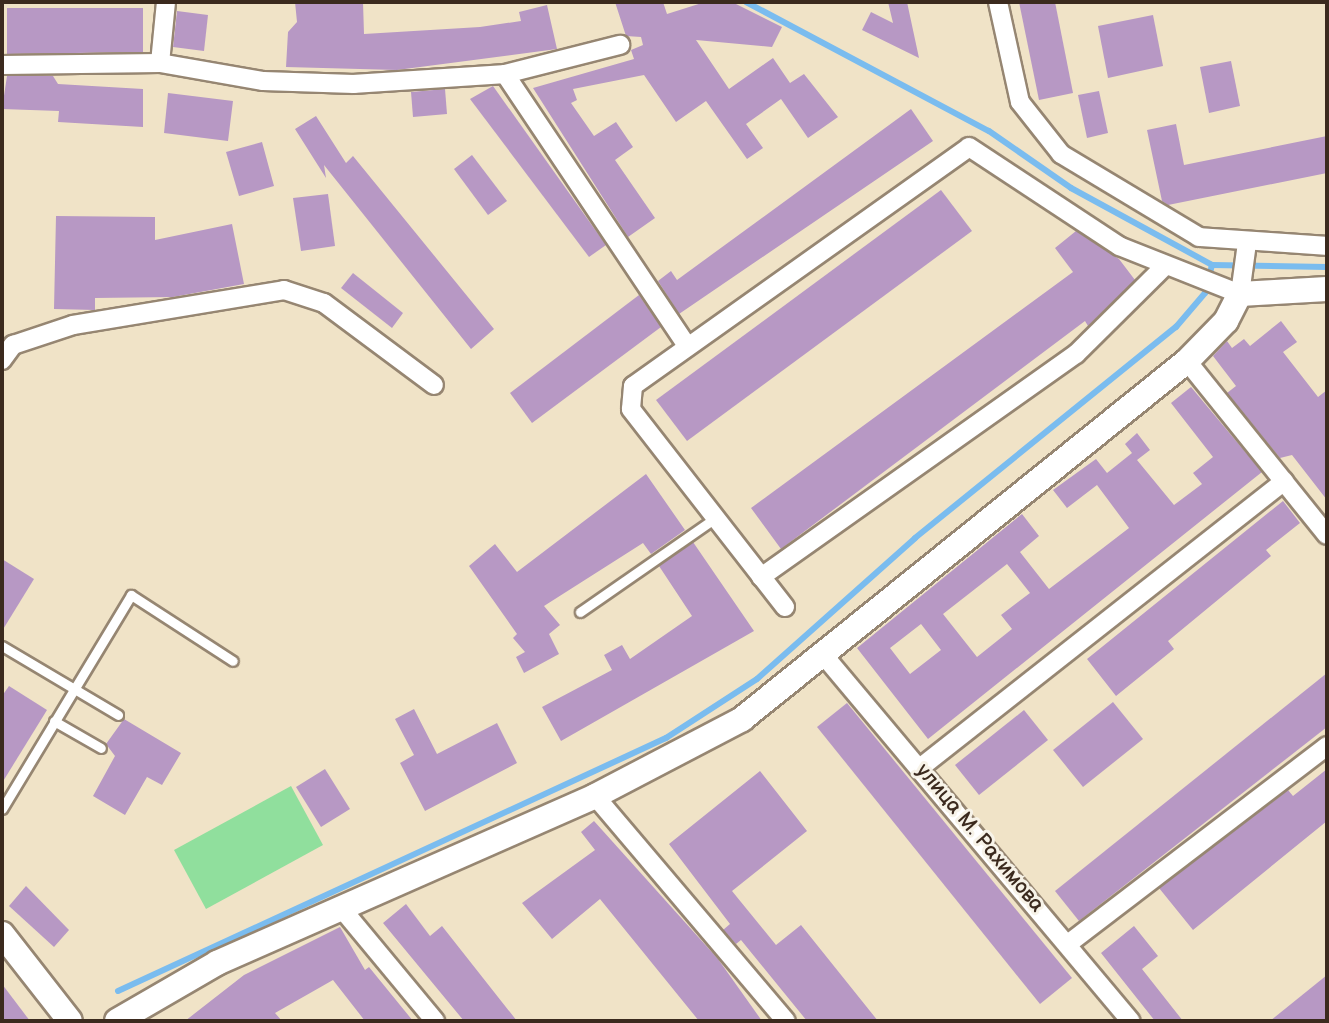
<!DOCTYPE html>
<meta charset="utf-8">
<style>
body{margin:0}
#map{position:relative;width:1329px;height:1023px;overflow:hidden;background:#f0e3c7;font-family:"Balsamiq Sans",sans-serif}
div>[style]{position:absolute}
[style*='--x']{left:calc(var(--x)*1px);top:calc(var(--y)*1px);width:calc(var(--w)*1px);rotate:calc(var(--a)*1deg)}
.green>*{inset:0;background:#90df9d}
.stream>*{height:6px;margin:-3px;padding:0 3px;transform-origin:3px;border-radius:3px;background:#7abcef}
.building>*{inset:0;background:#b798c4}
.roads{filter:drop-shadow(2px 0 #968672) drop-shadow(-2px 0 #968672) drop-shadow(0 2px #968672) drop-shadow(0 -2px #968672)}
.lane>*{height:9px;margin:-4.5px;padding:0 4.5px;transform-origin:4.5px;border-radius:4.5px;background:#fff}
.street>*{height:18px;margin:-9px;padding:0 9px;transform-origin:9px;border-radius:9px;background:#fff}
.secondary>*{height:24px;margin:-12px;padding:0 12px;transform-origin:12px;border-radius:12px;background:#fff}
span{translate:-50% -50%;white-space:nowrap;text-align:center;line-height:1.15;-webkit-text-stroke:6px #f7f3e8;paint-order:stroke}
.street-label{font-size:21px;color:#3b2a1e}
.frame{position:absolute;inset:0;border:4px solid #3b2a1e;pointer-events:none}
</style>
<div id="map">
<div class="green">
<i style="clip-path:polygon(291px 786px,323px 845px,206px 909px,174px 850px)"></i>
</div>
<div class="stream">
<i style="--x:746;--y:2;--w:275;--a:28"></i>
<i style="--x:989;--y:131;--w:100;--a:34.8"></i>
<i style="--x:1071;--y:188;--w:161;--a:28.6"></i>
<i style="--x:1212;--y:265;--w:115;--a:1"></i>
<i style="--x:118;--y:991;--w:604;--a:-24.78"></i>
<i style="--x:666;--y:738;--w:108;--a:-33"></i>
<i style="--x:757;--y:679;--w:212;--a:-41.7"></i>
<i style="--x:915;--y:538;--w:336;--a:-39"></i>
<i style="--x:1176;--y:327;--w:45;--a:-49.5"></i>
<i style="--x:1205;--y:293;--w:29;--a:-76"></i>
</div>
<div class="building">
<i style="clip-path:polygon(295px 2px,363px 2px,364px 34px,480px 27px,521px 21px,519px 12px,547px 5px,557px 49px,397px 70px,286px 67px,288px 32px,297px 22px)"></i>
<i style="clip-path:polygon(615px 2px,663px 2px,667px 14px,705px 2px,732px 2px,782px 27px,772px 47px,696px 40px,729px 89px,773px 58px,790px 83px,804px 74px,838px 117px,808px 138px,781px 99px,746px 124px,763px 148px,747px 159px,706px 101px,676px 122px,644px 75px,573px 89px,577px 100px,571px 103px,594px 136px,616px 122px,633px 147px,615px 160px,655px 218px,628px 237px,533px 88px,634px 59px,631px 50px,643px 45px,641px 37px,626px 36px)"></i>
<i style="clip-path:polygon(888px 2px,907px 2px,919px 58px,862px 30px,871px 12px,893px 23px)"></i>
<i style="clip-path:polygon(1019px 2px,1055px 2px,1073px 93px,1039px 100px)"></i>
<i style="clip-path:polygon(7px 8px,143px 8px,143px 52px,7px 54px)"></i>
<i style="clip-path:polygon(177px 11px,208px 15px,204px 51px,173px 47px)"></i>
<i style="clip-path:polygon(1153px 15px,1163px 66px,1108px 78px,1098px 26px)"></i>
<i style="clip-path:polygon(1231px 61px,1240px 106px,1209px 113px,1200px 67px)"></i>
<i style="clip-path:polygon(7px 76px,53px 76px,58px 84px,143px 89px,143px 127px,58px 122px,59px 111px,2px 109px)"></i>
<i style="clip-path:polygon(493px 86px,606px 245px,589px 257px,470px 99px)"></i>
<i style="clip-path:polygon(445px 89px,447px 114px,413px 117px,411px 92px)"></i>
<i style="clip-path:polygon(1099px 91px,1108px 133px,1087px 138px,1078px 95px)"></i>
<i style="clip-path:polygon(168px 93px,233px 101px,228px 141px,164px 133px)"></i>
<i style="clip-path:polygon(911px 109px,933px 141px,679px 314px,658px 281px,671px 271px,677px 280px)"></i>
<i style="clip-path:polygon(316px 116px,346px 163px,353px 156px,494px 329px,471px 349px,324px 165px,326px 178px,295px 129px)"></i>
<i style="clip-path:polygon(1176px 124px,1184px 165px,1327px 136px,1327px 173px,1168px 205px,1162px 201px,1147px 130px)"></i>
<i style="clip-path:polygon(262px 142px,274px 186px,239px 196px,226px 152px)"></i>
<i style="clip-path:polygon(472px 155px,507px 201px,488px 215px,454px 169px)"></i>
<i style="clip-path:polygon(941px 190px,972px 231px,687px 441px,656px 400px)"></i>
<i style="clip-path:polygon(328px 194px,335px 246px,301px 251px,293px 198px)"></i>
<i style="clip-path:polygon(56px 216px,155px 217px,155px 240px,232px 224px,244px 284px,173px 297px,95px 298px,95px 310px,54px 309px)"></i>
<i style="clip-path:polygon(1076px 231px,1119px 259px,1135px 280px,1088px 326px,1085px 321px,781px 549px,751px 508px,1073px 272px,1055px 248px)"></i>
<i style="clip-path:polygon(353px 273px,403px 313px,392px 328px,341px 288px)"></i>
<i style="clip-path:polygon(639px 295px,661px 327px,532px 423px,510px 393px)"></i>
<i style="clip-path:polygon(1281px 321px,1297px 342px,1283px 352px,1318px 397px,1327px 390px,1327px 500px,1292px 455px,1280px 458px,1227px 393px,1236px 386px,1213px 356px,1227px 341px,1232px 348px,1244px 339px,1250px 346px)"></i>
<i style="clip-path:polygon(evenodd,1191px 387px,1262px 472px,928px 739px,857px 648px,1022px 514px,1039px 536px,1020px 552px,1049px 589px,1103px 548px,1129px 528px,1097px 485px,1067px 508px,1053px 490px,1096px 459px,1107px 473px,1132px 453px,1125px 444px,1137px 433px,1150px 450px,1137px 460px,1174px 505px,1202px 484px,1193px 473px,1213px 457px,1171px 403px,1191px 387px,1007px 564px,1030px 593px,1001px 615px,1012px 629px,977px 657px,943px 614px,1007px 564px,1191px 387px,921px 624px,941px 650px,910px 674px,890px 648px,921px 624px)"></i>
<i style="clip-path:polygon(646px 474px,685px 530px,651px 554px,643px 543px,544px 606px,560px 625px,549px 634px,559px 654px,524px 673px,516px 657px,525px 652px,513px 638px,517px 634px,469px 566px,495px 544px,517px 572px)"></i>
<i style="clip-path:polygon(1283px 501px,1300px 523px,1266px 550px,1271px 556px,1168px 641px,1174px 649px,1116px 696px,1087px 659px)"></i>
<i style="clip-path:polygon(693px 542px,754px 631px,561px 741px,542px 707px,612px 670px,604px 655px,622px 645px,630px 659px,692px 616px,659px 566px)"></i>
<i style="clip-path:polygon(2px 559px,34px 579px,2px 631px)"></i>
<i style="clip-path:polygon(1327px 673px,1327px 727px,1079px 921px,1055px 891px)"></i>
<i style="clip-path:polygon(9px 686px,47px 710px,2px 783px,2px 696px)"></i>
<i style="clip-path:polygon(1113px 702px,1143px 739px,1083px 787px,1053px 750px)"></i>
<i style="clip-path:polygon(847px 703px,1072px 978px,1040px 1004px,817px 727px)"></i>
<i style="clip-path:polygon(414px 709px,437px 754px,497px 723px,517px 763px,425px 811px,400px 763px,414px 755px,395px 719px)"></i>
<i style="clip-path:polygon(1024px 710px,1048px 740px,979px 795px,955px 765px)"></i>
<i style="clip-path:polygon(124px 719px,181px 753px,162px 785px,147px 777px,125px 815px,93px 796px,115px 756px,106px 744px)"></i>
<i style="clip-path:polygon(325px 769px,350px 809px,321px 827px,296px 787px)"></i>
<i style="clip-path:polygon(1327px 769px,1327px 821px,1193px 930px,1159px 888px,1288px 790px,1293px 796px)"></i>
<i style="clip-path:polygon(760px 771px,807px 831px,732px 891px,776px 945px,801px 925px,878px 1021px,807px 1021px,741px 940px,736px 944px,723px 930px,730px 924px,669px 844px)"></i>
<i style="clip-path:polygon(594px 821px,718px 959px,762px 1021px,699px 1021px,600px 899px,552px 939px,522px 903px,595px 850px,581px 832px)"></i>
<i style="clip-path:polygon(26px 886px,69px 930px,54px 947px,9px 906px)"></i>
<i style="clip-path:polygon(406px 904px,430px 936px,442px 926px,517px 1021px,464px 1021px,383px 923px)"></i>
<i style="clip-path:polygon(1134px 926px,1158px 956px,1142px 969px,1183px 1021px,1155px 1021px,1101px 953px)"></i>
<i style="clip-path:polygon(340px 927px,365px 970px,369px 967px,413px 1021px,365px 1021px,333px 980px,275px 1013px,282px 1021px,185px 1021px,244px 975px)"></i>
<i style="clip-path:polygon(1327px 975px,1327px 1021px,1270px 1021px)"></i>
<i style="clip-path:polygon(2px 984px,30px 1021px,2px 1021px)"></i>
</div>
<div class="roads">
<div class="lane">
<i style="--x:580;--y:612;--w:165;--a:-34.8"></i>
<i style="--x:2;--y:646;--w:135;--a:30.7"></i>
<i style="--x:54;--y:721;--w:54;--a:29.9"></i>
<i style="--x:2;--y:809;--w:250;--a:-58.9"></i>
<i style="--x:131;--y:595;--w:121;--a:32.9"></i>
</div>
<div class="street">
<i style="--x:998;--y:2;--w:102;--a:77.6"></i>
<i style="--x:1020;--y:102;--w:66;--a:51.7"></i>
<i style="--x:1061;--y:154;--w:161;--a:31"></i>
<i style="--x:1199;--y:237;--w:128;--a:4"></i>
<i style="--x:160;--y:63;--w:61;--a:-84.4"></i>
<i style="--x:2;--y:65;--w:158;--a:-0.7"></i>
<i style="--x:160;--y:63;--w:105;--a:9.9"></i>
<i style="--x:263;--y:81;--w:91;--a:1.9"></i>
<i style="--x:354;--y:84;--w:151;--a:-3.8"></i>
<i style="--x:505;--y:74;--w:325;--a:56.2"></i>
<i style="--x:505;--y:74;--w:119;--a:-14.2"></i>
<i style="--x:2;--y:360;--w:19;--a:-54"></i>
<i style="--x:13;--y:345;--w:63;--a:-18.4"></i>
<i style="--x:73;--y:325;--w:214;--a:-9.4"></i>
<i style="--x:284;--y:290;--w:42;--a:18"></i>
<i style="--x:324;--y:303;--w:137;--a:36.7"></i>
<i style="--x:1187;--y:361;--w:223;--a:51.2"></i>
<i style="--x:761;--y:577;--w:386;--a:-35.3"></i>
<i style="--x:1076;--y:354;--w:124;--a:-44.7"></i>
<i style="--x:785;--y:607;--w:251;--a:-127.9"></i>
<i style="--x:631;--y:409;--w:23;--a:-85"></i>
<i style="--x:633;--y:386;--w:412;--a:-35.4"></i>
<i style="--x:969;--y:147;--w:180;--a:33.4"></i>
<i style="--x:1119;--y:246;--w:130;--a:21.6"></i>
<i style="--x:1240;--y:294;--w:51;--a:-82.2"></i>
<i style="--x:826;--y:658;--w:474;--a:50"></i>
<i style="--x:921;--y:767;--w:462;--a:-38.2"></i>
<i style="--x:595;--y:796;--w:295;--a:49.7"></i>
<i style="--x:342;--y:909;--w:146;--a:50.3"></i>
<i style="--x:1068;--y:944;--w:326;--a:-37.4"></i>
</div>
<div class="secondary">
<i style="--x:2;--y:934;--w:110;--a:52"></i>
<i style="--x:117;--y:1021;--w:116;--a:-30.1"></i>
<i style="--x:217;--y:963;--w:413;--a:-23.8"></i>
<i style="--x:595;--y:796;--w:166;--a:-27.6"></i>
<i style="--x:742;--y:719;--w:571;--a:-38.82"></i>
<i style="--x:1187;--y:361;--w:56;--a:-45.7"></i>
<i style="--x:1226;--y:321;--w:30;--a:-63"></i>
<i style="--x:1240;--y:294;--w:87;--a:-3.3"></i>
</div>
</div>
<div class="street-label">
<span style="left:980px;top:838px;rotate:50deg">улица М. Рахимова</span>
</div>
<div class="frame"></div>
</div>
